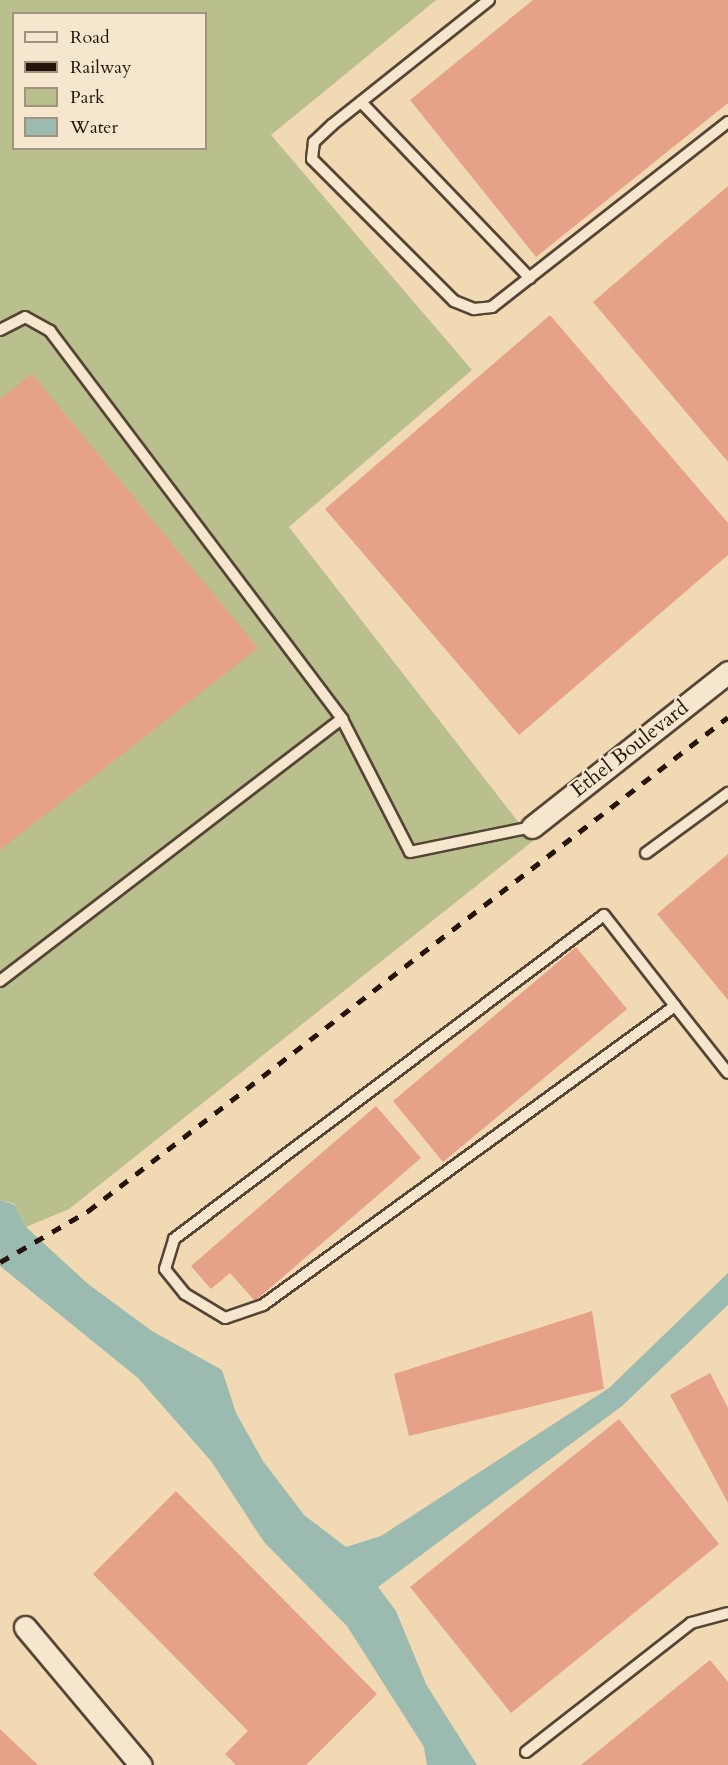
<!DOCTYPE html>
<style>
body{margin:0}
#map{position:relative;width:728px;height:1765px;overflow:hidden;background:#f1d9b3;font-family:Cardo,serif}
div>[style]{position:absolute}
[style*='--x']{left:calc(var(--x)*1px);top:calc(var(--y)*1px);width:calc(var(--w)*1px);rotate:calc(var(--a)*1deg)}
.green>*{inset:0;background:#b9bf8d}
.water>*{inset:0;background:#9bbab0}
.building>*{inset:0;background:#e6a289}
.roads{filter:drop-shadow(2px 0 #564435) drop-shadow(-2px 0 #564435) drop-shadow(0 2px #564435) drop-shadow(0 -2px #564435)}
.lane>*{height:10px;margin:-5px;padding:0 5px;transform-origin:5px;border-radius:5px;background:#f6e6ce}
.street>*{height:21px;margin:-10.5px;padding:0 10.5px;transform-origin:10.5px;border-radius:10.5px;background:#f6e6ce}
.rail>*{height:4.5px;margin-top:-2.25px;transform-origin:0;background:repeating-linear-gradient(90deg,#23130b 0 10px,transparent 0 20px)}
span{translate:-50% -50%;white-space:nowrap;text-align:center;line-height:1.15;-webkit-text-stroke:4.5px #f6e6ce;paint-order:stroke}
.street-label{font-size:21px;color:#23130b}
.legend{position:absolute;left:12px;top:12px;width:195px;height:138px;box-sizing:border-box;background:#f6e6ce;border:2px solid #a29280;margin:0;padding:8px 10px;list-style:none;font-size:18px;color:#23130b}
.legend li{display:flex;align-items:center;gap:12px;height:30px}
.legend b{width:30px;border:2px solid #a29280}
</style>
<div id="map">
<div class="green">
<i style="clip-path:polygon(evenodd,0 0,436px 0,271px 135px,472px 370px,289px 527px,533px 841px,69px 1209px,26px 1227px,15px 1204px,0 1200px,0 0,14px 14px,206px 14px,206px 148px,14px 148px,14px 14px)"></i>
</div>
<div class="water">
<i style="clip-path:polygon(0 1200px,15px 1205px,26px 1227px,88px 1284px,152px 1331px,222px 1370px,236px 1413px,263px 1461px,304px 1515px,346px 1547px,381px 1536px,609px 1388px,728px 1273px,728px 1305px,622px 1406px,378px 1587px,396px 1611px,426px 1684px,477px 1765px,427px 1765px,424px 1747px,347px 1626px,264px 1542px,211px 1461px,138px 1378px,0 1266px)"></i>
</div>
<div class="building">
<i style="clip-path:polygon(533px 0,728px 0,728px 103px,536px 257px,410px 100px)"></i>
<i style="clip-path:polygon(728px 186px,728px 462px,593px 302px)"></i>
<i style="clip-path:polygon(550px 315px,728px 523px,728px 555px,519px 735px,325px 509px)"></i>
<i style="clip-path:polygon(32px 374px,258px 648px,0 850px,0 399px)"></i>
<i style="clip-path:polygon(728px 854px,728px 1000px,657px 914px)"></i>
<i style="clip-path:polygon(576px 947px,627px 1009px,443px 1162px,393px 1101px)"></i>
<i style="clip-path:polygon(376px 1106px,421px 1158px,255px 1301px,230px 1273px,211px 1289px,191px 1266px)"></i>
<i style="clip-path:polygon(592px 1311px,604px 1389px,409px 1436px,394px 1374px)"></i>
<i style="clip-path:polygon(710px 1373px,728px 1408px,728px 1503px,670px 1395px)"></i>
<i style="clip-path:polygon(619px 1419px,719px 1544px,511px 1713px,410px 1587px)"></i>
<i style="clip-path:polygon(176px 1491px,377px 1694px,306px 1765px,236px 1765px,225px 1754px,248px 1731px,93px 1574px)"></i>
<i style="clip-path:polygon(710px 1660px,728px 1682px,728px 1765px,581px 1765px)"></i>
<i style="clip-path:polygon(0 1729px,38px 1765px,0 1765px)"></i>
</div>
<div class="roads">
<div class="lane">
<i style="--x:489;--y:0;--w:201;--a:141.5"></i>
<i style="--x:332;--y:125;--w:25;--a:137"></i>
<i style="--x:314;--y:142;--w:17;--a:97"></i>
<i style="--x:312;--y:159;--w:201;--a:45"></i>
<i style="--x:454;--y:301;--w:22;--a:22"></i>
<i style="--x:474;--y:309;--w:18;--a:-6"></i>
<i style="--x:492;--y:307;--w:300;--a:-38.1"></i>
<i style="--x:361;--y:102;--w:244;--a:46.2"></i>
<i style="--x:0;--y:330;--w:28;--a:-27"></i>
<i style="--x:25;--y:317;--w:29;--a:29"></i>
<i style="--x:50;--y:331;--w:486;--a:53"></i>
<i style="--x:646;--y:853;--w:102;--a:-36.2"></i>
<i style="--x:0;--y:981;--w:431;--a:-37.5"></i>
<i style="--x:342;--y:719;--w:149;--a:62.9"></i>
<i style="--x:410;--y:852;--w:125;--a:-11.6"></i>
<i style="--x:675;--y:1006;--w:509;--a:144.03"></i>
<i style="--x:263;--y:1305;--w:40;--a:161.1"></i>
<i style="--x:225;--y:1318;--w:47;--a:-149"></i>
<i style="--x:185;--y:1294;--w:32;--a:-129"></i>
<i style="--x:165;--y:1269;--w:31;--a:-73"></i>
<i style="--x:174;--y:1239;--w:538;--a:-37"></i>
<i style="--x:604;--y:915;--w:115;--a:52"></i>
<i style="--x:675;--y:1006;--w:85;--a:51.7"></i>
<i style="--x:526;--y:1752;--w:209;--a:-38"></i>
<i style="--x:691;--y:1623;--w:38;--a:-15"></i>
</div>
<div class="street">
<i style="--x:532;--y:827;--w:250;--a:-38.3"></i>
<i style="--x:25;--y:1627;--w:180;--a:50"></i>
</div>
</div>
<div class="rail">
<i style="--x:0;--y:1262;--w:102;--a:-30.1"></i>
<i style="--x:88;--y:1211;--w:808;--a:-37.66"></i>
</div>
<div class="street-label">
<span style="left:630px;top:749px;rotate:-38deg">Ethel Boulevard</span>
</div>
<ul class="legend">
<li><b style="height:8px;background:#f6e6ce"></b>Road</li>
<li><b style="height:8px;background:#23130b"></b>Railway</li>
<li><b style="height:16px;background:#b9bf8d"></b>Park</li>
<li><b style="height:16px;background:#9bbab0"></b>Water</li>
</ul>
</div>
